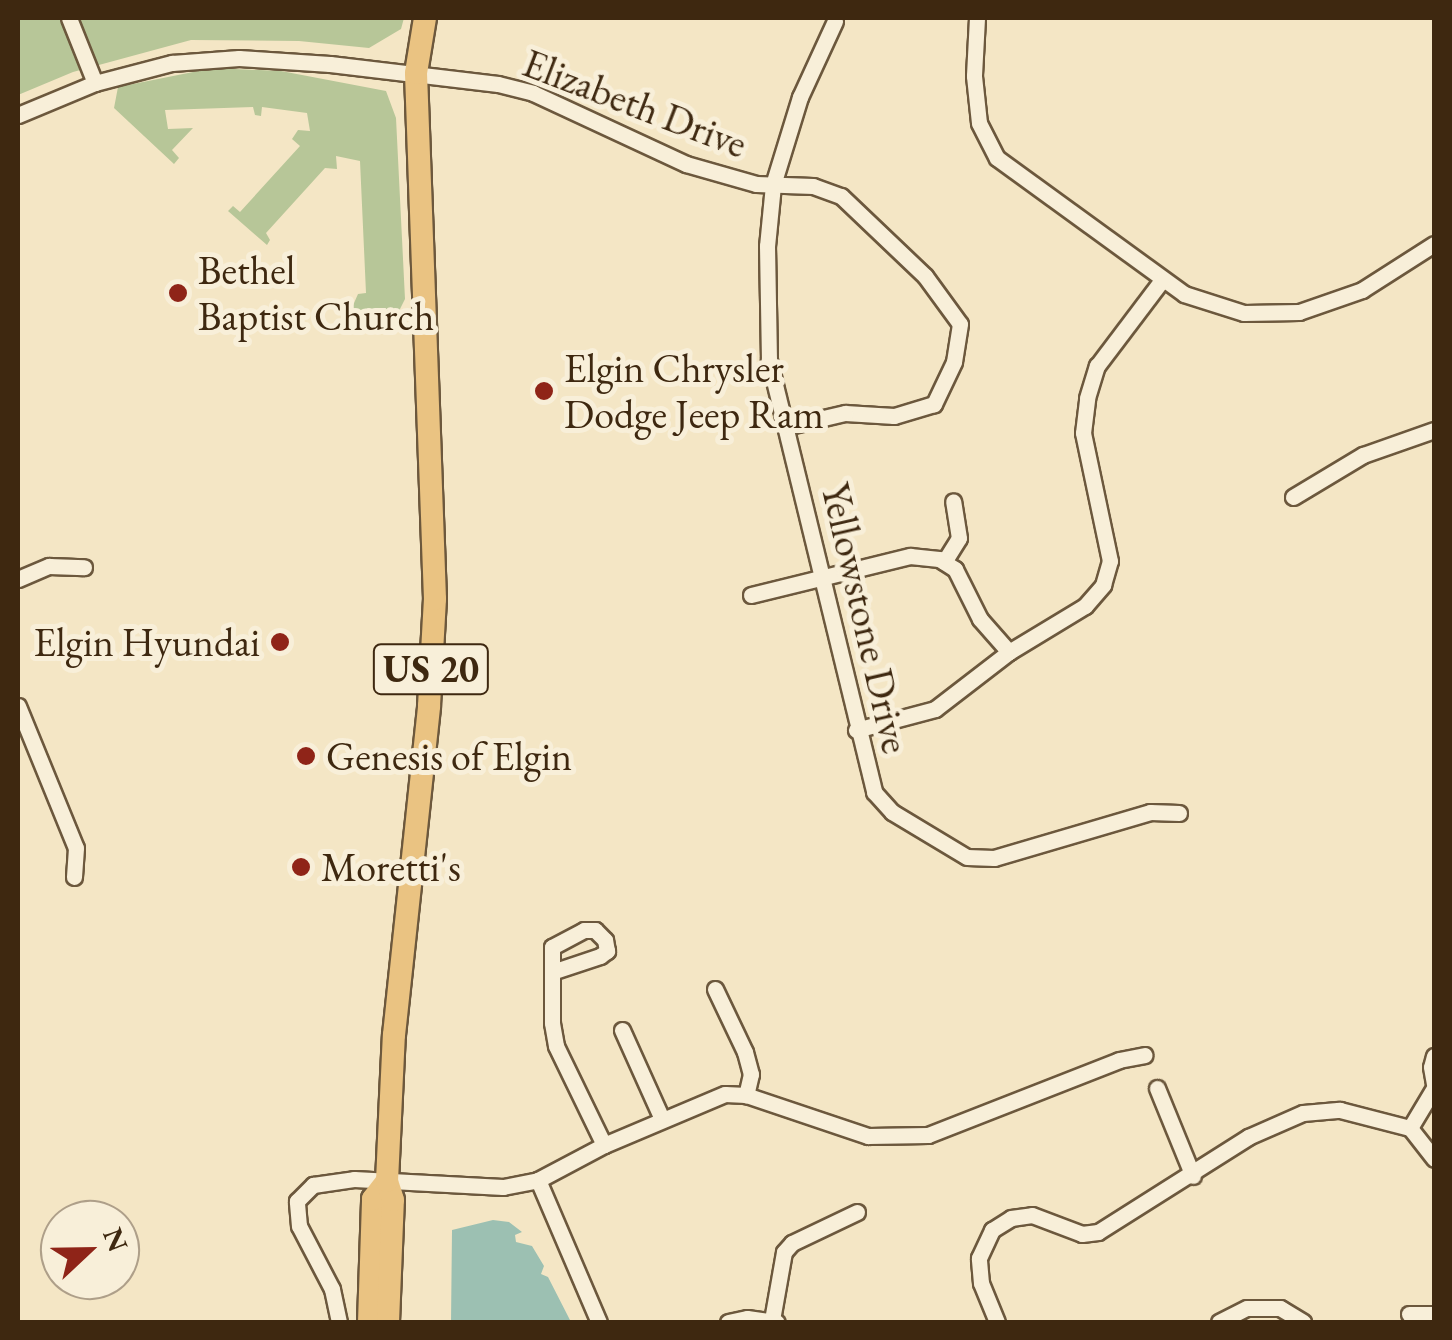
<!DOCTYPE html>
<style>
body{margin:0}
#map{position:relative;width:1452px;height:1340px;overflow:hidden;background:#f4e6c5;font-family:"EB Garamond",serif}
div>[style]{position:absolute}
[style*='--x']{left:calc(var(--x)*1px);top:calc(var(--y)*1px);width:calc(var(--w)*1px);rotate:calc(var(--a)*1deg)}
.green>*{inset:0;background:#b7c698}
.water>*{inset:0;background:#9cc0b2}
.roads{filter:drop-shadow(2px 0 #6c583d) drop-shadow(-2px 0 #6c583d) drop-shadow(0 2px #6c583d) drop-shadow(0 -2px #6c583d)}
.minor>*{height:15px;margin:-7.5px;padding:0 7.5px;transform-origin:7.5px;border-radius:7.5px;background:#f8efd9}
.highway>*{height:22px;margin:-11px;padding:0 11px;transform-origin:11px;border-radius:11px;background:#eac382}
.dots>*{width:28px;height:28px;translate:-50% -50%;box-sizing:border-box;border:5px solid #f8efd9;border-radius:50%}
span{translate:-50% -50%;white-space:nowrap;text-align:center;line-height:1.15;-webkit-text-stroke:10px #f8efd9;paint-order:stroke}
.shield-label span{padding:2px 8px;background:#f8efd9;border:2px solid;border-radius:8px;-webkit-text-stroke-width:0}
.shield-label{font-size:38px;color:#3e2810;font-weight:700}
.street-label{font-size:40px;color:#3e2810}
.poi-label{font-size:40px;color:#3e2810}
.left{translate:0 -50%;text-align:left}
.right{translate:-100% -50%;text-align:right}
.frame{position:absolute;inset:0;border:20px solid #3e2810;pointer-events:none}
.north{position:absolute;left:40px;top:1200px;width:100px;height:100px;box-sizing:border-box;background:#f8efd9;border:2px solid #ae9f89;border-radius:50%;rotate:68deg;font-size:28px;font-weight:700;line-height:40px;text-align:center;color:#3e2810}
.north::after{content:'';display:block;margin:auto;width:35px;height:45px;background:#8f2418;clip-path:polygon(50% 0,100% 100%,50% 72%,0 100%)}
</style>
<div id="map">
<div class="green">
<i style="clip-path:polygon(18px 18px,404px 18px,401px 29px,369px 48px,299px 41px,191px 40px,73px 72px,18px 95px)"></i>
<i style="clip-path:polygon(213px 68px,281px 71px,386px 91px,396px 118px,405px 299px,395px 319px,387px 325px,360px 328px,347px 319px,358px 294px,366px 293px,360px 161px,336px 156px,337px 169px,325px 168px,266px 233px,270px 240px,267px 245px,228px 211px,233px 206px,240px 212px,300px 146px,292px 139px,298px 130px,310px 131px,307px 113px,262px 107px,261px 116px,255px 115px,253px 107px,165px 110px,168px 129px,193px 128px,172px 150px,179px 158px,174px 164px,114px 108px,118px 87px)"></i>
</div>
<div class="water">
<i style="clip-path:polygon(493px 1220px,509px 1222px,522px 1232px,515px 1235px,516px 1242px,532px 1246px,544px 1266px,541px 1274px,548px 1277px,571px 1322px,451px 1322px,452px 1230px)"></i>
</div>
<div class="roads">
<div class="minor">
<i style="--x:69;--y:18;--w:70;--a:68.2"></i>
<i style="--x:977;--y:18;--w:58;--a:93"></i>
<i style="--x:974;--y:76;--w:47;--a:83.9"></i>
<i style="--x:979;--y:123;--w:39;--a:63"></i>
<i style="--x:997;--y:158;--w:231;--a:36"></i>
<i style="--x:1184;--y:294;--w:63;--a:17.6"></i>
<i style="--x:1244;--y:313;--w:55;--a:-1"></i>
<i style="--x:1299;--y:312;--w:67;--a:-19.2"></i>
<i style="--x:1362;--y:290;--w:85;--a:-32.6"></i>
<i style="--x:835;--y:21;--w:84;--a:114.7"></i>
<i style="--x:800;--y:97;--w:92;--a:107.1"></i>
<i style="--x:773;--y:185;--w:61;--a:95.6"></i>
<i style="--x:767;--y:246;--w:114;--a:89"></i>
<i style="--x:769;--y:360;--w:445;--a:76.3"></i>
<i style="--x:874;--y:792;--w:27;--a:48"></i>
<i style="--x:892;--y:812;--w:87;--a:31"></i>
<i style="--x:967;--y:857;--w:27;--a:2"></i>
<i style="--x:994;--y:858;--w:163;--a:-16.4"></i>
<i style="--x:1150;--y:812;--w:29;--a:2"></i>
<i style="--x:18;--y:115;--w:83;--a:-22.6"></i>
<i style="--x:95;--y:83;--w:80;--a:-14.6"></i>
<i style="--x:172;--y:63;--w:67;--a:-4.3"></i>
<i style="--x:239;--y:58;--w:91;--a:3.8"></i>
<i style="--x:330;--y:64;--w:169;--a:6.8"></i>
<i style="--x:498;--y:84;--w:36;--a:14"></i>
<i style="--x:533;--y:93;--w:169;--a:24.9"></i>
<i style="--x:686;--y:164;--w:73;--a:15.9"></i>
<i style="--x:756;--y:184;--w:57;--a:2"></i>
<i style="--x:813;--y:186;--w:30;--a:20"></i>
<i style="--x:841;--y:196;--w:116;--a:43.6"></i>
<i style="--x:925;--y:276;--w:59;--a:53.9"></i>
<i style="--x:960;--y:324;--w:38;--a:99"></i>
<i style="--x:954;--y:362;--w:47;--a:115.5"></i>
<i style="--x:934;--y:404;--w:42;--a:163.3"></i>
<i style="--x:894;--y:416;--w:49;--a:-176.5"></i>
<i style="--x:845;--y:413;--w:57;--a:166.9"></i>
<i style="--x:1293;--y:497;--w:82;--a:-31"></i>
<i style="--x:1363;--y:455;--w:75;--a:-19.4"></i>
<i style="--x:944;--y:562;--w:28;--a:-58"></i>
<i style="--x:959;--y:538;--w:37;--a:-99"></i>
<i style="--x:18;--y:579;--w:34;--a:-23"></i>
<i style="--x:49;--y:566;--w:35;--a:2"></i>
<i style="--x:751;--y:595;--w:164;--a:-13.8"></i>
<i style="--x:910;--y:556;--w:29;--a:6"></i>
<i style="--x:939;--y:559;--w:19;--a:32"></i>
<i style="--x:955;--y:569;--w:56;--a:63.4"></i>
<i style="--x:980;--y:619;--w:44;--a:48.7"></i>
<i style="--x:18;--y:706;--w:153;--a:67.8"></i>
<i style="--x:76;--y:848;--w:29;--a:94"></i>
<i style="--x:856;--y:730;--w:82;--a:-14.9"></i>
<i style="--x:935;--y:709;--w:93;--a:-37.6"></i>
<i style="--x:1009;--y:652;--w:89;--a:-31.2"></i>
<i style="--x:1085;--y:606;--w:28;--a:-49"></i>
<i style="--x:1103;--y:585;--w:25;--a:-74"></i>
<i style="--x:1110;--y:561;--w:131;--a:-101.9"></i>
<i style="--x:1083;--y:433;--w:35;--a:-83"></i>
<i style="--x:1087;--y:398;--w:34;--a:-73"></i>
<i style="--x:1097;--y:366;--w:108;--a:-52.9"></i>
<i style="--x:552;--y:972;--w:51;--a:-18.4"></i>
<i style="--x:600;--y:956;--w:9;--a:-36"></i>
<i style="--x:607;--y:951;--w:11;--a:-100"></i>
<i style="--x:605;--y:940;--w:14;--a:-135"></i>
<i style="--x:595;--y:930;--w:11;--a:180"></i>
<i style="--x:584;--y:930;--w:36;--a:152"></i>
<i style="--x:552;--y:947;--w:76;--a:90"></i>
<i style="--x:552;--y:1023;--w:23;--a:80"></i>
<i style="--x:556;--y:1046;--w:110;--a:64.1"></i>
<i style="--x:715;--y:989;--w:70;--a:64.5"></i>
<i style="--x:745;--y:1052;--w:23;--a:75"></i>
<i style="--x:751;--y:1074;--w:22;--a:103"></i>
<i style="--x:622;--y:1030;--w:98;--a:65.8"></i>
<i style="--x:1434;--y:1056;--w:11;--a:105"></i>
<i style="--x:1431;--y:1067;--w:17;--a:80"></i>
<i style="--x:1157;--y:1088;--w:95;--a:67.8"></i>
<i style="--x:1410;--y:1128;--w:47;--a:-59"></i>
<i style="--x:538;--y:1180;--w:155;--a:66.8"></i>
<i style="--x:1409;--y:1314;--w:25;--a:0"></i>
<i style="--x:772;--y:1320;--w:69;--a:-80"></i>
<i style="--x:784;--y:1252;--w:12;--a:-48"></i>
<i style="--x:792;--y:1243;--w:72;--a:-25.5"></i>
<i style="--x:339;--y:1322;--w:34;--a:-102"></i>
<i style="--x:332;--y:1289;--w:71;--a:-117.6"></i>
<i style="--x:299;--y:1226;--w:25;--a:-95"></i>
<i style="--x:297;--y:1201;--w:23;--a:-45"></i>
<i style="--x:313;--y:1185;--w:41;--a:-8.3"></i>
<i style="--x:354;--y:1179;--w:149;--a:3.1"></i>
<i style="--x:503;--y:1187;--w:36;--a:-11"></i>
<i style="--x:538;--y:1180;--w:75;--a:-27.9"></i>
<i style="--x:604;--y:1145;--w:131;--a:-22.9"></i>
<i style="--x:725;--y:1094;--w:21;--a:3"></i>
<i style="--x:746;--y:1095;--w:129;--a:18.6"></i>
<i style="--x:868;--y:1136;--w:60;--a:-1"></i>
<i style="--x:928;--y:1135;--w:205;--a:-21.4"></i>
<i style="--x:1119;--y:1060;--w:26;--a:-11"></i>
<i style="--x:728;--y:1322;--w:19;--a:-12"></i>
<i style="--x:747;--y:1318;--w:30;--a:8"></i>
<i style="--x:997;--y:1322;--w:42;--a:-112.3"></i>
<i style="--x:981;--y:1283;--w:25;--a:-95"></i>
<i style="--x:979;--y:1258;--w:31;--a:-65"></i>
<i style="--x:992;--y:1230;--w:22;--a:-32"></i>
<i style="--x:1011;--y:1218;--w:21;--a:-8"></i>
<i style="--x:1032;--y:1215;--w:53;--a:20.8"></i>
<i style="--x:1082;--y:1234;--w:16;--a:-7"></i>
<i style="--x:1098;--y:1232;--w:178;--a:-32.3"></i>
<i style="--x:1248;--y:1137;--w:60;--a:-23.6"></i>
<i style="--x:1303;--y:1113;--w:37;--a:-5"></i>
<i style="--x:1340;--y:1110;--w:72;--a:14.4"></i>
<i style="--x:1410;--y:1128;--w:39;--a:52"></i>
<i style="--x:1219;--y:1322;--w:31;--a:-27"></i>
<i style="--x:1247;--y:1308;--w:33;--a:0"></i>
<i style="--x:1280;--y:1308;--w:27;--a:31"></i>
</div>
<div class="highway">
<i style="--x:369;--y:1322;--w:123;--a:-88.1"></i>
<i style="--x:373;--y:1199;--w:23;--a:-52"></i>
<i style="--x:388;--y:1322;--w:122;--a:-87.7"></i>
<i style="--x:393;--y:1200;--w:20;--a:-108"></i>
<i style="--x:387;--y:1181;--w:146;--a:-87.3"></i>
<i style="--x:394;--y:1035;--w:331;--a:-83.9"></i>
<i style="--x:429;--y:706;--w:107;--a:-86.8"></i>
<i style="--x:435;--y:599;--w:526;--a:-92.07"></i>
<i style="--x:416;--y:73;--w:56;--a:-80.7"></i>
</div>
</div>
<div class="dots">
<i style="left:178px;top:293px;background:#8f2418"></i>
<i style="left:544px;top:391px;background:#8f2418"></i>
<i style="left:280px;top:642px;background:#8f2418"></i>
<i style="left:306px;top:756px;background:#8f2418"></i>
<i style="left:301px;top:867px;background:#8f2418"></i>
</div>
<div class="shield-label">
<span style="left:431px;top:669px">US 20</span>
</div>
<div class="street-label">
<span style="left:635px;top:103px;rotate:21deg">Elizabeth Drive</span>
<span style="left:866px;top:618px;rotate:77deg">Yellowstone Drive</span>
</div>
<div class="poi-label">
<span class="left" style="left:198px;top:293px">Bethel<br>Baptist Church</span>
<span class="left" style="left:564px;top:391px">Elgin Chrysler<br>Dodge Jeep Ram</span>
<span class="right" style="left:260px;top:642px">Elgin Hyundai</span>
<span class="left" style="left:326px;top:756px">Genesis of Elgin</span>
<span class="left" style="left:321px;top:867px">Moretti's</span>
</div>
<div class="frame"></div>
<div class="north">N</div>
</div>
